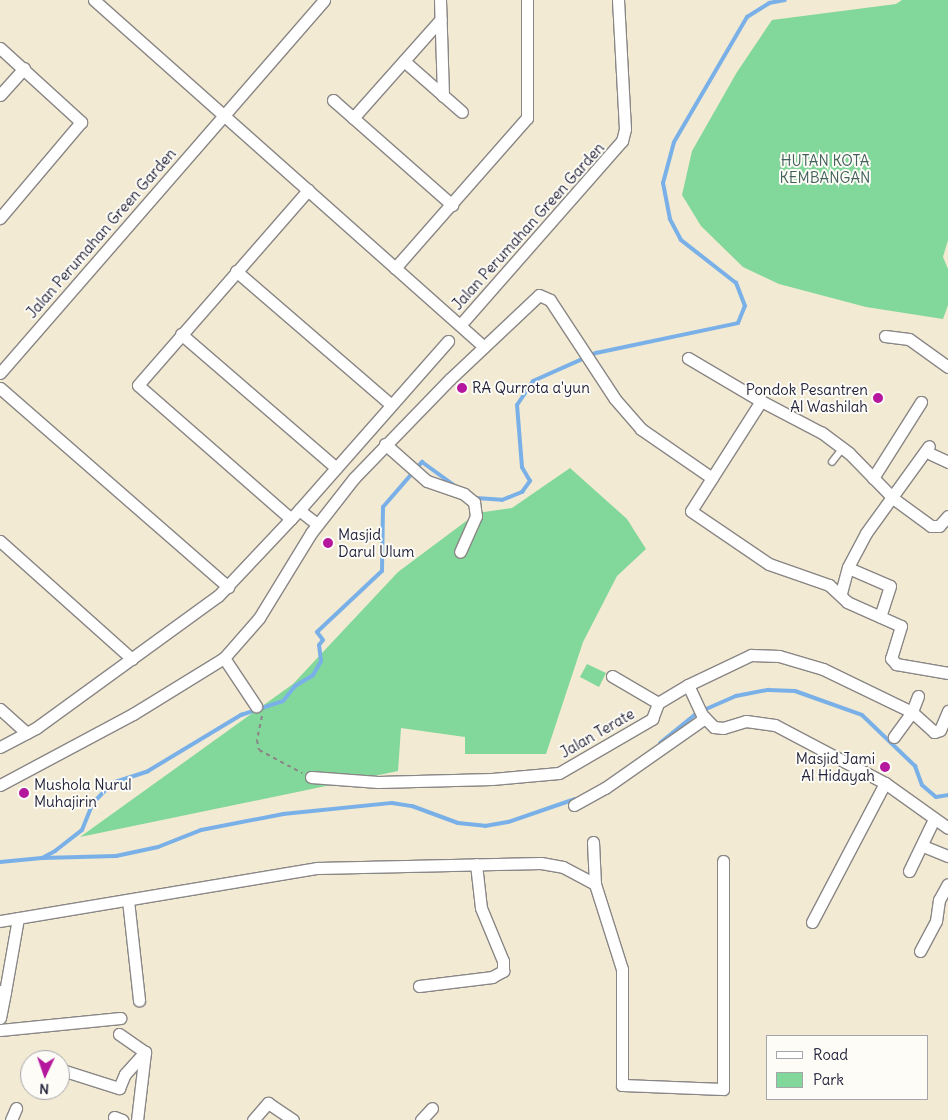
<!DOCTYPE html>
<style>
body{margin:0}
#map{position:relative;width:948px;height:1120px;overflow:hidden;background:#f2ead2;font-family:Delius,sans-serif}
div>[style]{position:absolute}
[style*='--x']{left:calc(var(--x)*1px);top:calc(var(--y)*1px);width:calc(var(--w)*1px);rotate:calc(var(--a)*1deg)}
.green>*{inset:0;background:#82d79a}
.stream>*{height:4px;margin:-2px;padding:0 2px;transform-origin:2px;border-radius:2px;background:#7ab0e8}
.path>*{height:2px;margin-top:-1px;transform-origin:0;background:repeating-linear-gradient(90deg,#8a8686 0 4px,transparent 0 8px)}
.roads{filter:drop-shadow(1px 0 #8a8686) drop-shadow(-1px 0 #8a8686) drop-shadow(0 1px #8a8686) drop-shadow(0 -1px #8a8686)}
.lane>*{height:5.5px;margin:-2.75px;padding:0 2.75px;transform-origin:2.75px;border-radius:2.75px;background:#fff}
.street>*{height:11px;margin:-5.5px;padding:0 5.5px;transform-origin:5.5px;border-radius:5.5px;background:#fff}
.dots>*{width:14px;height:14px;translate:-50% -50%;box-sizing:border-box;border:2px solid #fdfcf7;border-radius:50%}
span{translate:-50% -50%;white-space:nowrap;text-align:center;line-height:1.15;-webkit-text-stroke:4px #fdfcf7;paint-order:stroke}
.park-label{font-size:15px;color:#44615c}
.street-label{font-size:15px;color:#22223b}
.poi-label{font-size:15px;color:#22223b}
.left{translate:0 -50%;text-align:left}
.right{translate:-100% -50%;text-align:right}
.legend{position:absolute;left:766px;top:1035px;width:162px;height:65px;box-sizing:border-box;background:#fdfcf7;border:1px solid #a5a5ac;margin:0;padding:6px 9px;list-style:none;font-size:15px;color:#22223b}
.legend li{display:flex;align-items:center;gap:10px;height:25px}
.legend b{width:25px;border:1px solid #a5a5ac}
.north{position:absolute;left:20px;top:1050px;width:50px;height:50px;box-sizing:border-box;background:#fdfcf7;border:1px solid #a5a5ac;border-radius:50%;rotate:183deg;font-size:14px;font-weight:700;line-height:20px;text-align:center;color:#22223b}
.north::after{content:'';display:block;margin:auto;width:18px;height:22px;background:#b5179e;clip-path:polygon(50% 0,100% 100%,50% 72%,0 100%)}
</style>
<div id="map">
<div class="green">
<i style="clip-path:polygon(902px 0,948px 0,948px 240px,943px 257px,948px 269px,948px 305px,943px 319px,866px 307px,779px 284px,743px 267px,701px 226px,682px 195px,692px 151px,737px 72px,772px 20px,896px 4px)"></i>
<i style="clip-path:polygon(570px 468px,627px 519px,646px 549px,617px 576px,583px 642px,546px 754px,465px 754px,465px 737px,401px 728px,398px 771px,80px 837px,293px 684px,398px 572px,477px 513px,512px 508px)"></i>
<i style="clip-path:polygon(587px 664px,606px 673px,599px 687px,580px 677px)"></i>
</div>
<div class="stream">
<i style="--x:476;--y:498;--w:26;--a:4"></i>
<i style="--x:502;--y:500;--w:22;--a:-22"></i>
<i style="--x:522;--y:492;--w:14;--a:-54"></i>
<i style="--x:530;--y:481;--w:16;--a:-120"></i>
<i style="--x:522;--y:467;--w:62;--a:-94.6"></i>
<i style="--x:517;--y:405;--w:29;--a:-56"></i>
<i style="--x:533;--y:381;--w:69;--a:-24"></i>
<i style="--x:596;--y:353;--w:145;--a:-11.9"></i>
<i style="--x:738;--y:323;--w:18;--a:-68"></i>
<i style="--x:745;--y:306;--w:25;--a:-111"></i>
<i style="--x:736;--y:283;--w:70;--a:-142"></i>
<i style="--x:681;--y:240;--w:24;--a:-118"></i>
<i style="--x:670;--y:219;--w:37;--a:-101"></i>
<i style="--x:663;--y:183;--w:42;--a:-75"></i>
<i style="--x:674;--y:142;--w:145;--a:-59.7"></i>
<i style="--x:747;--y:17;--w:26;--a:-32"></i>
<i style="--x:769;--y:3;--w:16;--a:-11"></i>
<i style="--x:660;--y:743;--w:48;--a:-39"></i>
<i style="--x:697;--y:713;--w:43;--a:-23.6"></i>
<i style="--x:736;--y:696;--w:33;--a:-11"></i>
<i style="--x:768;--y:690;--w:27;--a:2"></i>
<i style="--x:795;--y:691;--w:71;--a:19.7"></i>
<i style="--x:862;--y:715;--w:74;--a:43.9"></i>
<i style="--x:915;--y:766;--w:20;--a:70"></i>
<i style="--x:922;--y:785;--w:18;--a:41"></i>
<i style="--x:936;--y:797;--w:12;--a:-9"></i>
<i style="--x:43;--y:858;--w:73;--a:-1.6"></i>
<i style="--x:116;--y:856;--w:43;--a:-12.1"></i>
<i style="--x:158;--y:847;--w:46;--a:-21.6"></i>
<i style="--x:201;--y:830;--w:84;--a:-11"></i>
<i style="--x:283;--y:814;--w:110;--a:-5.8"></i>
<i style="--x:392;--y:803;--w:20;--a:9"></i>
<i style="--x:412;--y:806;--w:49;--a:20.3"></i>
<i style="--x:458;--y:823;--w:27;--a:6"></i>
<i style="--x:485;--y:826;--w:23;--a:-10"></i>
<i style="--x:508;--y:822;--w:71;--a:-18.9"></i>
<i style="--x:0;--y:862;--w:42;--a:-5.4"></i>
<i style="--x:42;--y:858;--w:15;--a:-28"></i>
<i style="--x:55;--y:851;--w:34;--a:-38"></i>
<i style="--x:82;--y:830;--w:29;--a:-68"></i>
<i style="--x:93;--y:803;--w:28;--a:-46"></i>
<i style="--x:112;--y:783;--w:38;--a:-18"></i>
<i style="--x:148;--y:771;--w:109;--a:-31.1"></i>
<i style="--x:241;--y:715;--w:44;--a:-18.4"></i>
<i style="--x:283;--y:701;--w:19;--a:-51"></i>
<i style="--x:295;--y:686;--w:21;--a:-31"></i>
<i style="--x:313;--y:675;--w:16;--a:-60"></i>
<i style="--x:321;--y:661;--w:16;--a:-97"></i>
<i style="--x:319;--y:645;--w:6;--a:-51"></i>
<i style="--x:323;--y:640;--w:10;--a:-127"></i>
<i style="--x:317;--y:632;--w:89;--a:-43.2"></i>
<i style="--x:382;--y:571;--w:64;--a:-89.1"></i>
<i style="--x:383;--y:507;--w:60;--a:-49.1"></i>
<i style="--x:422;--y:462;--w:41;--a:36"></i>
</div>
<div class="path">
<i style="--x:262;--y:716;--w:25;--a:102"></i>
<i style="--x:257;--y:740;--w:10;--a:79"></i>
<i style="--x:259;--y:750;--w:49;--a:28.1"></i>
</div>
<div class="roads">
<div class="lane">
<i style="--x:832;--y:462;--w:18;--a:-52"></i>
</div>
<div class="street">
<i style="--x:94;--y:0;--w:521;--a:41.65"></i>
<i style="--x:440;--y:0;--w:96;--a:88.2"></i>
<i style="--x:0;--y:48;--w:110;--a:42.4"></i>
<i style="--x:81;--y:122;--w:126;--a:130.2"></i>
<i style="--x:404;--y:61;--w:77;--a:41.3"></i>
<i style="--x:0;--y:95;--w:36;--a:-48"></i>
<i style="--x:333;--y:100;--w:159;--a:41.4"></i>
<i style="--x:353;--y:118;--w:132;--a:-48.4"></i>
<i style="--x:395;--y:268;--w:200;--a:-48.7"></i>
<i style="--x:527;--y:118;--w:118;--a:-90"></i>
<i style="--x:236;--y:271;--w:205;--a:40.8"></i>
<i style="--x:461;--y:324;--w:244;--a:-48.7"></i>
<i style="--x:622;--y:141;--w:12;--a:-76"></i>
<i style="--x:625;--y:129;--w:129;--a:-93.1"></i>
<i style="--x:181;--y:334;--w:205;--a:40.8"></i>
<i style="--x:885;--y:336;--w:24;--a:7"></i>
<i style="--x:909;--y:339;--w:48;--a:35.7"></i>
<i style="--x:688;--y:358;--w:85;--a:30.5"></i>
<i style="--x:0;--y:373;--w:494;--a:-49"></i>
<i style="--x:0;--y:388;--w:303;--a:41.1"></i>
<i style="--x:385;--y:444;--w:56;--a:41.4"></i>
<i style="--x:427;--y:481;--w:39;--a:19"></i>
<i style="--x:464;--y:494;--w:13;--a:39"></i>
<i style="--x:474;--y:502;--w:14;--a:82"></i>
<i style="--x:476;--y:516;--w:39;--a:114"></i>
<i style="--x:931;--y:454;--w:19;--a:25"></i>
<i style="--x:873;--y:478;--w:90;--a:-57.7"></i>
<i style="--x:299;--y:510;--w:23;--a:38"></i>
<i style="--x:948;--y:516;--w:13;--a:132"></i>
<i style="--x:939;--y:526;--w:8;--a:180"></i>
<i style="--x:931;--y:526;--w:46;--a:-143.9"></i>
<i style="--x:894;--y:499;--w:64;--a:-134.4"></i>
<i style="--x:849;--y:453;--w:34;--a:-143"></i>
<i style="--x:822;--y:433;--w:69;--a:-152.3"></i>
<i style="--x:761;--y:401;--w:130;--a:122.5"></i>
<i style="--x:691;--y:511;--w:94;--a:34.2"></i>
<i style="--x:769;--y:564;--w:64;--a:19.3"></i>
<i style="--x:829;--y:585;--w:25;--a:43"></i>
<i style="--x:847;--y:602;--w:59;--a:24"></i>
<i style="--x:901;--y:626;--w:34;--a:107"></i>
<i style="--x:891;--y:658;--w:8;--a:50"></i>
<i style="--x:896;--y:664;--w:53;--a:9.8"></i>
<i style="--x:291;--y:519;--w:203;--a:-138.8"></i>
<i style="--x:138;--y:385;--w:259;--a:-48.9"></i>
<i style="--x:0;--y:541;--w:177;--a:41.8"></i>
<i style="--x:853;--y:570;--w:40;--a:23.4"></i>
<i style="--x:890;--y:586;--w:32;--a:108"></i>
<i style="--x:841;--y:593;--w:27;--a:-75"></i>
<i style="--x:848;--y:567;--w:38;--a:-62"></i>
<i style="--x:866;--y:533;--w:107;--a:-54.1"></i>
<i style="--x:224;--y:658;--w:58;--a:56.3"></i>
<i style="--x:612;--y:676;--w:53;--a:30.4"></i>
<i style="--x:688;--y:685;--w:70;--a:-25.5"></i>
<i style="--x:751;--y:655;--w:28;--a:2"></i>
<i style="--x:779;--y:656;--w:46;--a:16.5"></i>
<i style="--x:823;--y:669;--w:99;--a:25.8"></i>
<i style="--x:912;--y:712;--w:31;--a:126"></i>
<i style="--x:918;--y:696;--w:17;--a:111"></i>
<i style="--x:912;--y:712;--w:30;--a:42"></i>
<i style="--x:934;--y:732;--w:6;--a:-18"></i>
<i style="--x:940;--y:730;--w:21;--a:-67"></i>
<i style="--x:658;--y:703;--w:35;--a:-31"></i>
<i style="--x:688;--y:685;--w:33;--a:65"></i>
<i style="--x:702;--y:715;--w:17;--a:45"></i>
<i style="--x:714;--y:727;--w:9;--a:6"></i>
<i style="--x:723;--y:728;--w:24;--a:-17"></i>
<i style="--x:746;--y:721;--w:29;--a:8"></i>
<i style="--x:775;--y:725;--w:124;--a:27.8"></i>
<i style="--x:885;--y:783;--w:77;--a:35.5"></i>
<i style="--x:0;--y:709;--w:36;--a:42"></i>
<i style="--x:0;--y:747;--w:41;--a:-27.8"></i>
<i style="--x:36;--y:728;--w:225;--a:-36"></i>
<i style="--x:218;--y:596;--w:120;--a:-46.7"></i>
<i style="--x:300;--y:509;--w:224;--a:-48.6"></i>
<i style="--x:311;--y:777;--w:67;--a:4.3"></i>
<i style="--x:378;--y:782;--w:114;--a:-1.5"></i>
<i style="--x:492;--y:779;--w:67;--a:-5.1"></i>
<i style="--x:559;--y:773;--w:108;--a:-30.1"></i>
<i style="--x:652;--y:719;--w:17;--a:-69"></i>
<i style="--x:0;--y:785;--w:151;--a:-28.1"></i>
<i style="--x:133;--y:714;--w:107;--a:-31.6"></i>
<i style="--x:224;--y:658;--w:53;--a:-48.8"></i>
<i style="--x:259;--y:618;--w:100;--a:-58.5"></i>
<i style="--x:311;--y:533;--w:70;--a:-52"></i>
<i style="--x:354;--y:478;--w:138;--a:-45.9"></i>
<i style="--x:450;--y:379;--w:122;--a:-43.3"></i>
<i style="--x:539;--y:295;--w:12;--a:24"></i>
<i style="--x:550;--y:300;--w:118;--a:56.7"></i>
<i style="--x:615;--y:399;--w:40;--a:49"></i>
<i style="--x:641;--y:429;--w:86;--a:34.6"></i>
<i style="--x:574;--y:805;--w:35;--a:-29"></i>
<i style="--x:605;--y:788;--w:122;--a:-35"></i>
<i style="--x:593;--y:842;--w:42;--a:87.3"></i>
<i style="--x:595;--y:884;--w:89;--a:72.4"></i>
<i style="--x:622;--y:969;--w:116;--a:90"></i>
<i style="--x:622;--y:1085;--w:101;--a:2.3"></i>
<i style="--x:723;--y:1089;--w:228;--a:-90"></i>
<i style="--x:923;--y:846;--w:27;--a:22"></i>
<i style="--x:909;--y:871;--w:58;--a:-64.3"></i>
<i style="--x:128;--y:900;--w:101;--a:83.7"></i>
<i style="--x:0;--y:921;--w:321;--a:-9.5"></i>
<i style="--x:317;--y:868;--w:224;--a:-1.3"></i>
<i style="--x:541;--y:863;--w:22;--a:10"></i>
<i style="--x:563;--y:867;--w:36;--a:28"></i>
<i style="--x:812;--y:922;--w:157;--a:-62.3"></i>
<i style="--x:920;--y:951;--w:34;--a:-62"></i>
<i style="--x:936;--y:921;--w:21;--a:-82"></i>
<i style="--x:939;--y:900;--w:18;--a:-61"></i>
<i style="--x:419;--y:986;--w:74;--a:-7"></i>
<i style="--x:492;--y:977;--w:13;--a:-29"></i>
<i style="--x:503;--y:971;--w:10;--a:-90"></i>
<i style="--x:503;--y:961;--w:57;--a:-112.5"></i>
<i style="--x:481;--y:908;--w:44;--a:-96.5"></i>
<i style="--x:0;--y:991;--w:5;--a:11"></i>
<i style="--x:5;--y:992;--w:75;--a:-80"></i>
<i style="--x:0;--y:1018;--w:26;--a:-79"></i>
<i style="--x:0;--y:1030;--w:121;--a:-5.7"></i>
<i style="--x:119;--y:1034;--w:32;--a:35"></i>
<i style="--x:65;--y:1071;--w:57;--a:17.5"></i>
<i style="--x:119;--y:1088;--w:15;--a:-67"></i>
<i style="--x:125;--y:1074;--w:30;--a:-48"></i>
<i style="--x:145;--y:1052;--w:68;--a:96.7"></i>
<i style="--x:114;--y:1117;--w:9;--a:21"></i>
<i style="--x:11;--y:1120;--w:13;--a:-67"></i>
<i style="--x:253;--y:1120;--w:23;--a:-49"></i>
<i style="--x:268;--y:1103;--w:30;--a:34"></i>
<i style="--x:421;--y:1120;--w:16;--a:-47"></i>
</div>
</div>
<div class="dots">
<i style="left:462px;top:388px;background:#b5179e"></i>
<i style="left:878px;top:398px;background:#b5179e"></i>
<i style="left:328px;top:543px;background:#b5179e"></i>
<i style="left:885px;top:767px;background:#b5179e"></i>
<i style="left:24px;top:793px;background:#b5179e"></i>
</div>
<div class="park-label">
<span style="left:825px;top:169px">HUTAN KOTA<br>KEMBANGAN</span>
</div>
<div class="street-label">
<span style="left:528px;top:226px;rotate:-48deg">Jalan Perumahan Green Garden</span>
<span style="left:101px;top:233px;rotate:-49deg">Jalan Perumahan Green Garden</span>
<span style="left:597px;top:733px;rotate:-30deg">Jalan Terate</span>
</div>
<div class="poi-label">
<span class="left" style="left:472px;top:388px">RA Qurrota a'yun</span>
<span class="right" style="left:868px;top:398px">Pondok Pesantren<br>Al Washilah</span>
<span class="left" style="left:338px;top:543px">Masjid<br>Darul Ulum</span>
<span class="right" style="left:875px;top:767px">Masjid Jami<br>Al Hidayah</span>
<span class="left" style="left:34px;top:793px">Mushola Nurul<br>Muhajirin</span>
</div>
<ul class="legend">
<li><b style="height:6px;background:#fff"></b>Road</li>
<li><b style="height:14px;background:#82d79a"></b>Park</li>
</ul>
<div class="north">N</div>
</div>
